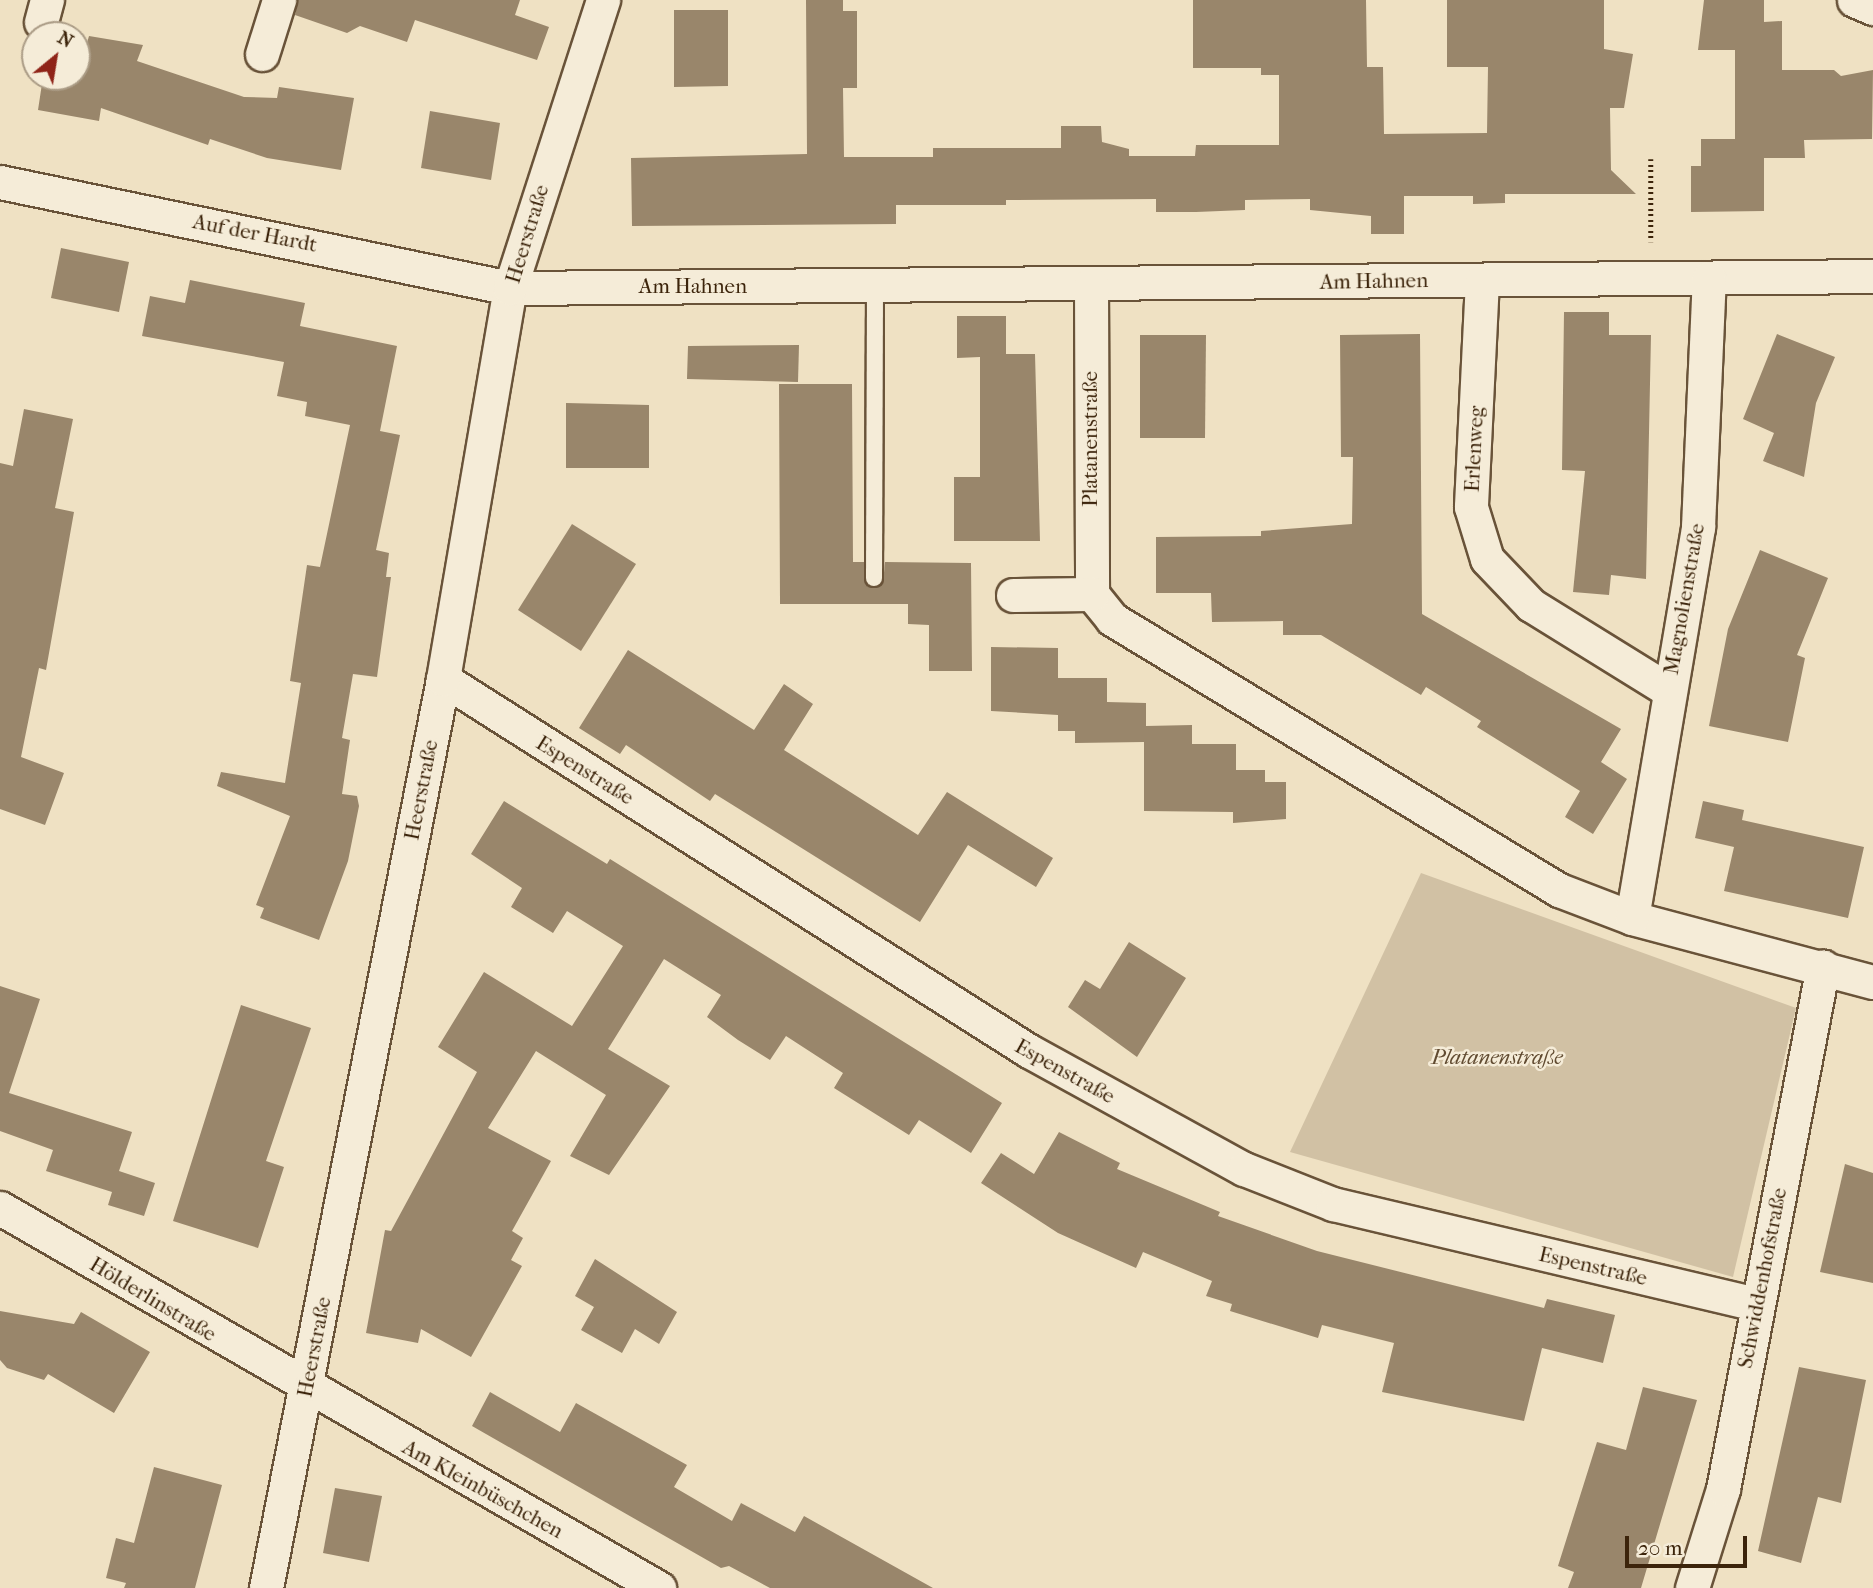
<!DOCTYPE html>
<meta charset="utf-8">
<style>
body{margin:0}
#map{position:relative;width:1873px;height:1588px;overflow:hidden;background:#efe1c3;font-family:"IM FELL French Canon",serif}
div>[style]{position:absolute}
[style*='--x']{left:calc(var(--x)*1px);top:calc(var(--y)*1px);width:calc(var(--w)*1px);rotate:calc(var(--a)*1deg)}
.green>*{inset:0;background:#d1c1a4}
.building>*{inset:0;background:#99866b}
.path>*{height:4.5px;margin-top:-2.25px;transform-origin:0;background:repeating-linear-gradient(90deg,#3c240b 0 2px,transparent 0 5.5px)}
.roads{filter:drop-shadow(2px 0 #695339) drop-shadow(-2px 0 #695339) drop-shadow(0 2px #695339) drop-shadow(0 -2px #695339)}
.lane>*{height:16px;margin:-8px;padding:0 8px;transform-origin:8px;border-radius:8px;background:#f5ecd8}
.street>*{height:33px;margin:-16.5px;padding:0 16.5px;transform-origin:16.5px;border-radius:16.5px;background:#f5ecd8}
span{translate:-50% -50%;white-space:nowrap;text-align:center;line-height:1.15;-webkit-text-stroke:5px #f5ecd8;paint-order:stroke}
.street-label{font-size:21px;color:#3c240b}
.park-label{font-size:21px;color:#614b31;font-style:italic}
.north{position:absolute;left:21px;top:21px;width:70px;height:70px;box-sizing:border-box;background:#f5ecd8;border:2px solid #ab9c86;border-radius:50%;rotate:30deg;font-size:19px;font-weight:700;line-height:28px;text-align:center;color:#3c240b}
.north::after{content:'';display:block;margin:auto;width:24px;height:32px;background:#8f2418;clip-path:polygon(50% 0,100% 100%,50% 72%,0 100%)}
.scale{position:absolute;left:1625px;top:1536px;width:122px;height:32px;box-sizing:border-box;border:4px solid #3c240b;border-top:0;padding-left:9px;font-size:21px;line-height:24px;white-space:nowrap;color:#3c240b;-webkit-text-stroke:5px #f5ecd8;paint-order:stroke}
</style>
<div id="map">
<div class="green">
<i style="clip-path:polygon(1421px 873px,1796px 1008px,1733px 1277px,1290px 1152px)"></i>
</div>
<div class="building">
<i style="clip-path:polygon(298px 0,520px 0,515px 15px,549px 27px,537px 60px,415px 20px,407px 42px,360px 26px,347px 33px,295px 15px)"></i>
<i style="clip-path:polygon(806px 0,843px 0,843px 11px,857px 11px,857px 88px,843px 88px,844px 157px,933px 157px,933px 148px,1061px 148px,1061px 126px,1101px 126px,1102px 142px,1129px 149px,1129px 156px,1195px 156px,1196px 145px,1279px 145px,1279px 75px,1261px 75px,1261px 68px,1193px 68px,1193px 0,1366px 0,1367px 67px,1383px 67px,1384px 134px,1487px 133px,1488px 67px,1447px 67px,1447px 0,1604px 0,1604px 49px,1633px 54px,1624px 108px,1610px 108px,1611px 170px,1636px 194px,1505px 194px,1505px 203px,1473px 204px,1473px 196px,1404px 196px,1404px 234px,1371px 234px,1371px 216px,1310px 210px,1310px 199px,1245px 200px,1245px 210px,1196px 212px,1156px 212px,1156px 199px,1006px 200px,1006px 205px,896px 205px,896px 224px,632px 226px,631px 158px,807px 154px)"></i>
<i style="clip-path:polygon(1704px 0,1764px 0,1764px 22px,1782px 21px,1782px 70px,1834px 70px,1841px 76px,1873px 70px,1872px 139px,1804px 140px,1805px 158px,1764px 158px,1764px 211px,1691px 212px,1691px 166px,1701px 166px,1701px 139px,1735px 139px,1735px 50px,1698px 50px)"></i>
<i style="clip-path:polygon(674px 10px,728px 10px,728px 86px,674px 87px)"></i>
<i style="clip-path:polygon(89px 36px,143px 45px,137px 61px,244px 97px,277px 98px,279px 87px,354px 98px,341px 170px,267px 158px,210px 139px,208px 145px,101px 108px,99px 121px,38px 110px,43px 77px,77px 77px)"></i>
<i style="clip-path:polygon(430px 111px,500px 123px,491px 180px,421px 168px)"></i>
<i style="clip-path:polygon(61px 248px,129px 262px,119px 312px,51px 298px)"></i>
<i style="clip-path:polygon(190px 280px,305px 303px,300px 326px,397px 346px,380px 431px,400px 435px,376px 550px,389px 553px,386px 577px,391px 577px,377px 677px,353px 674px,342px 738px,350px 740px,342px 794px,357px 796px,359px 806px,348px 861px,319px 940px,260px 918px,264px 908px,256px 905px,290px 816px,217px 786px,221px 772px,285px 783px,301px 683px,290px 681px,307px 565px,320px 567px,350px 425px,305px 416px,307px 402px,277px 396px,284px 362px,142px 336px,150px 296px,185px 303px)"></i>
<i style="clip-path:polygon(1564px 312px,1609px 312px,1609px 335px,1651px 335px,1646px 579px,1611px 575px,1609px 595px,1573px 592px,1585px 471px,1562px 470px)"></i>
<i style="clip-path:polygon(957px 316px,1006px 316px,1006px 354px,1035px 354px,1040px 541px,954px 541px,954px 477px,980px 477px,980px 357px,957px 358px)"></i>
<i style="clip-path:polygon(1420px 334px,1422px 614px,1621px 729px,1601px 762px,1627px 779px,1593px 834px,1565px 817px,1580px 791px,1477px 727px,1481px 721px,1426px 687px,1421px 695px,1321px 635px,1283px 635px,1283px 621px,1212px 622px,1211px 593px,1156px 593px,1156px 537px,1261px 536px,1261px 531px,1352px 524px,1353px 457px,1341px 457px,1340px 335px)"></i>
<i style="clip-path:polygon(1777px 334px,1835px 357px,1816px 403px,1804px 477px,1763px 461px,1774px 433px,1743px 419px)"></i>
<i style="clip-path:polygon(1140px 335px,1206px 335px,1205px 438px,1140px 438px)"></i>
<i style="clip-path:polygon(799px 345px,798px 382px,687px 379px,688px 346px)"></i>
<i style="clip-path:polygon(779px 384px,852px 384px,853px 562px,864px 562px,865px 583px,875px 588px,883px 583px,885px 562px,971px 563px,972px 671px,929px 671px,929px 625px,908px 624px,908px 604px,780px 604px)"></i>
<i style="clip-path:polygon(566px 403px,649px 405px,649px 468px,566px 468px)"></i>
<i style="clip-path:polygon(24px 409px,73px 419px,55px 508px,74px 512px,46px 670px,39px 668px,21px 757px,64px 773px,45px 825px,0 809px,0 463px,13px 466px)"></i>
<i style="clip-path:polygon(572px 524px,636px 564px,581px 651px,518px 610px)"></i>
<i style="clip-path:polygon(1760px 550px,1828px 578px,1797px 655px,1805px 658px,1788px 742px,1709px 726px,1728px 629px)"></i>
<i style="clip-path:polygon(991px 647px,1058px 648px,1058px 678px,1107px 678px,1107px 702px,1146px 703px,1146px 726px,1192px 725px,1192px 744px,1236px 744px,1236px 770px,1265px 770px,1265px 782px,1286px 782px,1286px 819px,1233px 823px,1233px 812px,1144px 811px,1144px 742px,1075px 743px,1075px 731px,1058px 731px,1058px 715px,991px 711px)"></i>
<i style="clip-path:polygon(628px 650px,754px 730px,784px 684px,813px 704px,784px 750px,918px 835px,947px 792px,1053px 858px,1036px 887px,968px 845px,920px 922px,715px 794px,710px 801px,626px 745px,620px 754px,579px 728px)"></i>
<i style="clip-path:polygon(504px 801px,607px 864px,610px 859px,1002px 1103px,971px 1153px,919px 1120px,909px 1135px,834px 1088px,843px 1073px,786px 1036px,770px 1060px,738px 1040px,707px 1017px,721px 995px,664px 959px,608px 1049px,670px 1086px,609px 1175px,570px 1156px,606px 1095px,536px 1051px,488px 1128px,551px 1161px,512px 1231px,523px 1238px,511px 1260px,522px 1266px,471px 1357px,421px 1329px,418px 1343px,366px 1333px,385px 1230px,391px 1231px,477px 1072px,438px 1047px,484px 972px,572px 1026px,623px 946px,567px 911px,553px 933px,511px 907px,522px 888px,471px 854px)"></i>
<i style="clip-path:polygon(1703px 801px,1744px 810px,1742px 820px,1864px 847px,1848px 918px,1724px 891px,1734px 847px,1695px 838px)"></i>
<i style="clip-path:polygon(1129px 942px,1186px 978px,1137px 1057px,1068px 1007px,1085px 980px,1100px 989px)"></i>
<i style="clip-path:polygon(0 986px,40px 999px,9px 1093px,132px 1132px,119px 1171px,155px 1183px,144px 1216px,108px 1205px,112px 1192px,46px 1171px,53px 1150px,0 1131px)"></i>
<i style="clip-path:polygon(241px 1005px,311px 1028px,266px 1161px,284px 1167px,258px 1248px,173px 1221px)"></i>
<i style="clip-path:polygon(1059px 1132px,1120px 1163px,1117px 1169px,1220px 1212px,1218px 1216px,1317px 1251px,1544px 1308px,1547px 1299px,1615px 1315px,1603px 1363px,1542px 1348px,1524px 1421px,1382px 1392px,1394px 1343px,1322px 1325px,1318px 1338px,1230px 1311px,1232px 1304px,1206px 1296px,1212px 1281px,1143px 1252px,1136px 1268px,1058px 1233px,981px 1183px,1001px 1153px,1034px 1174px)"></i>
<i style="clip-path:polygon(1845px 1164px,1873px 1173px,1873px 1283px,1820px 1272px)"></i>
<i style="clip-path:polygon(595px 1259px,677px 1312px,659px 1344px,635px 1329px,622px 1353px,581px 1330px,594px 1307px,575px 1296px)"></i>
<i style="clip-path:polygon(0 1311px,74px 1324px,81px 1312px,150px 1352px,114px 1413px,48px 1374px,44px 1380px,7px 1368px,0 1360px)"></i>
<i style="clip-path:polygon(1799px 1367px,1866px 1380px,1841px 1503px,1818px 1497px,1801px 1563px,1758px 1551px)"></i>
<i style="clip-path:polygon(1643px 1387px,1697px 1400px,1641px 1588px,1568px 1588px,1574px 1572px,1558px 1566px,1597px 1442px,1626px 1450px)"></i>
<i style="clip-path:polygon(490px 1392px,560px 1432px,576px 1403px,687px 1465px,674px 1487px,732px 1521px,741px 1503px,795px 1532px,804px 1516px,933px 1588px,770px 1588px,729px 1566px,721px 1568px,472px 1426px)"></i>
<i style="clip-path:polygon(154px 1467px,222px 1485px,195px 1588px,124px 1588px,126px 1583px,106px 1578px,116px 1538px,134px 1543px)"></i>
<i style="clip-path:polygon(335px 1488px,382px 1496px,369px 1562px,323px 1553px)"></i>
</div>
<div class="path">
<i style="--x:1651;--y:159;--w:83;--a:90"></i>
</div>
<div class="roads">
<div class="lane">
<i style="--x:874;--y:578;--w:293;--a:-89.8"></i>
</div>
<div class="street">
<i style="--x:1854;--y:0;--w:21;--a:23"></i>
<i style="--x:41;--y:22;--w:23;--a:-75"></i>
<i style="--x:262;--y:54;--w:57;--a:-72.5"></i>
<i style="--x:0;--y:182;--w:521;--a:11.74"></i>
<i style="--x:510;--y:288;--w:1363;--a:-0.5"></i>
<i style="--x:1482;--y:280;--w:227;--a:92.8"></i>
<i style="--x:1471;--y:507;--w:54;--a:72.9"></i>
<i style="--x:1487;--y:559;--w:64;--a:46.3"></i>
<i style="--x:1531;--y:605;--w:161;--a:31.8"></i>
<i style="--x:1091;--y:284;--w:310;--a:89.8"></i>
<i style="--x:1092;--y:594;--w:32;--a:51"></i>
<i style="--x:1112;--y:619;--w:523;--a:31.23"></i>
<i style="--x:1559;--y:890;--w:78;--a:21"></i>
<i style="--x:1632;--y:918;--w:249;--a:14.9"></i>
<i style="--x:1013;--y:595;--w:79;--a:-0.7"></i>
<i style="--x:443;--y:679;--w:694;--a:32.41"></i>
<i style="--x:1029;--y:1051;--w:245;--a:28.8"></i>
<i style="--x:1244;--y:1169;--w:96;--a:21.5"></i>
<i style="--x:1333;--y:1204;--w:436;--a:13.3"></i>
<i style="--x:1632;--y:918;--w:397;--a:-80.4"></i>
<i style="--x:1698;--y:527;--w:249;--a:-87.5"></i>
<i style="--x:0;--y:1208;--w:761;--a:29.97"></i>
<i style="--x:266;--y:1588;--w:926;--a:-78.98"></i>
<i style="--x:443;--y:679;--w:397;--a:-80.3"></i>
<i style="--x:510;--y:288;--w:303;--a:-72.1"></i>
<i style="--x:1692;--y:1588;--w:104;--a:-72.6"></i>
<i style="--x:1723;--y:1489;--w:532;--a:-79.18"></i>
</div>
</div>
<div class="street-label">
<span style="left:255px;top:233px;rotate:11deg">Auf der Hardt</span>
<span style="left:527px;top:234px;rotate:-73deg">Heerstraße</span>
<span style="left:1374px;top:281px;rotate:-1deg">Am Hahnen</span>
<span style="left:693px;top:286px">Am Hahnen</span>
<span style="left:1090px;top:439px;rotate:-90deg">Platanenstraße</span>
<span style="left:1474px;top:449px;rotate:-87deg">Erlenweg</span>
<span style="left:1684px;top:599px;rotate:-80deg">Magnolienstraße</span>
<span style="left:585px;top:770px;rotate:32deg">Espenstraße</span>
<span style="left:421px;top:790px;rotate:-79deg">Heerstraße</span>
<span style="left:1065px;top:1071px;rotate:29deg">Espenstraße</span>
<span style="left:1593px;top:1266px;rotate:13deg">Espenstraße</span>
<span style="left:1762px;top:1278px;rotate:-79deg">Schwiddenhofstraße</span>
<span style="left:153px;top:1299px;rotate:31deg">Hölderlinstraße</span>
<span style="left:314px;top:1347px;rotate:-79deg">Heerstraße</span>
<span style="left:483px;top:1489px;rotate:29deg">Am Kleinbüschchen</span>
</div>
<div class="park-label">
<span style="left:1497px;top:1057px">Platanenstraße</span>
</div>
<div class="north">N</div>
<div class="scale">20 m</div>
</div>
